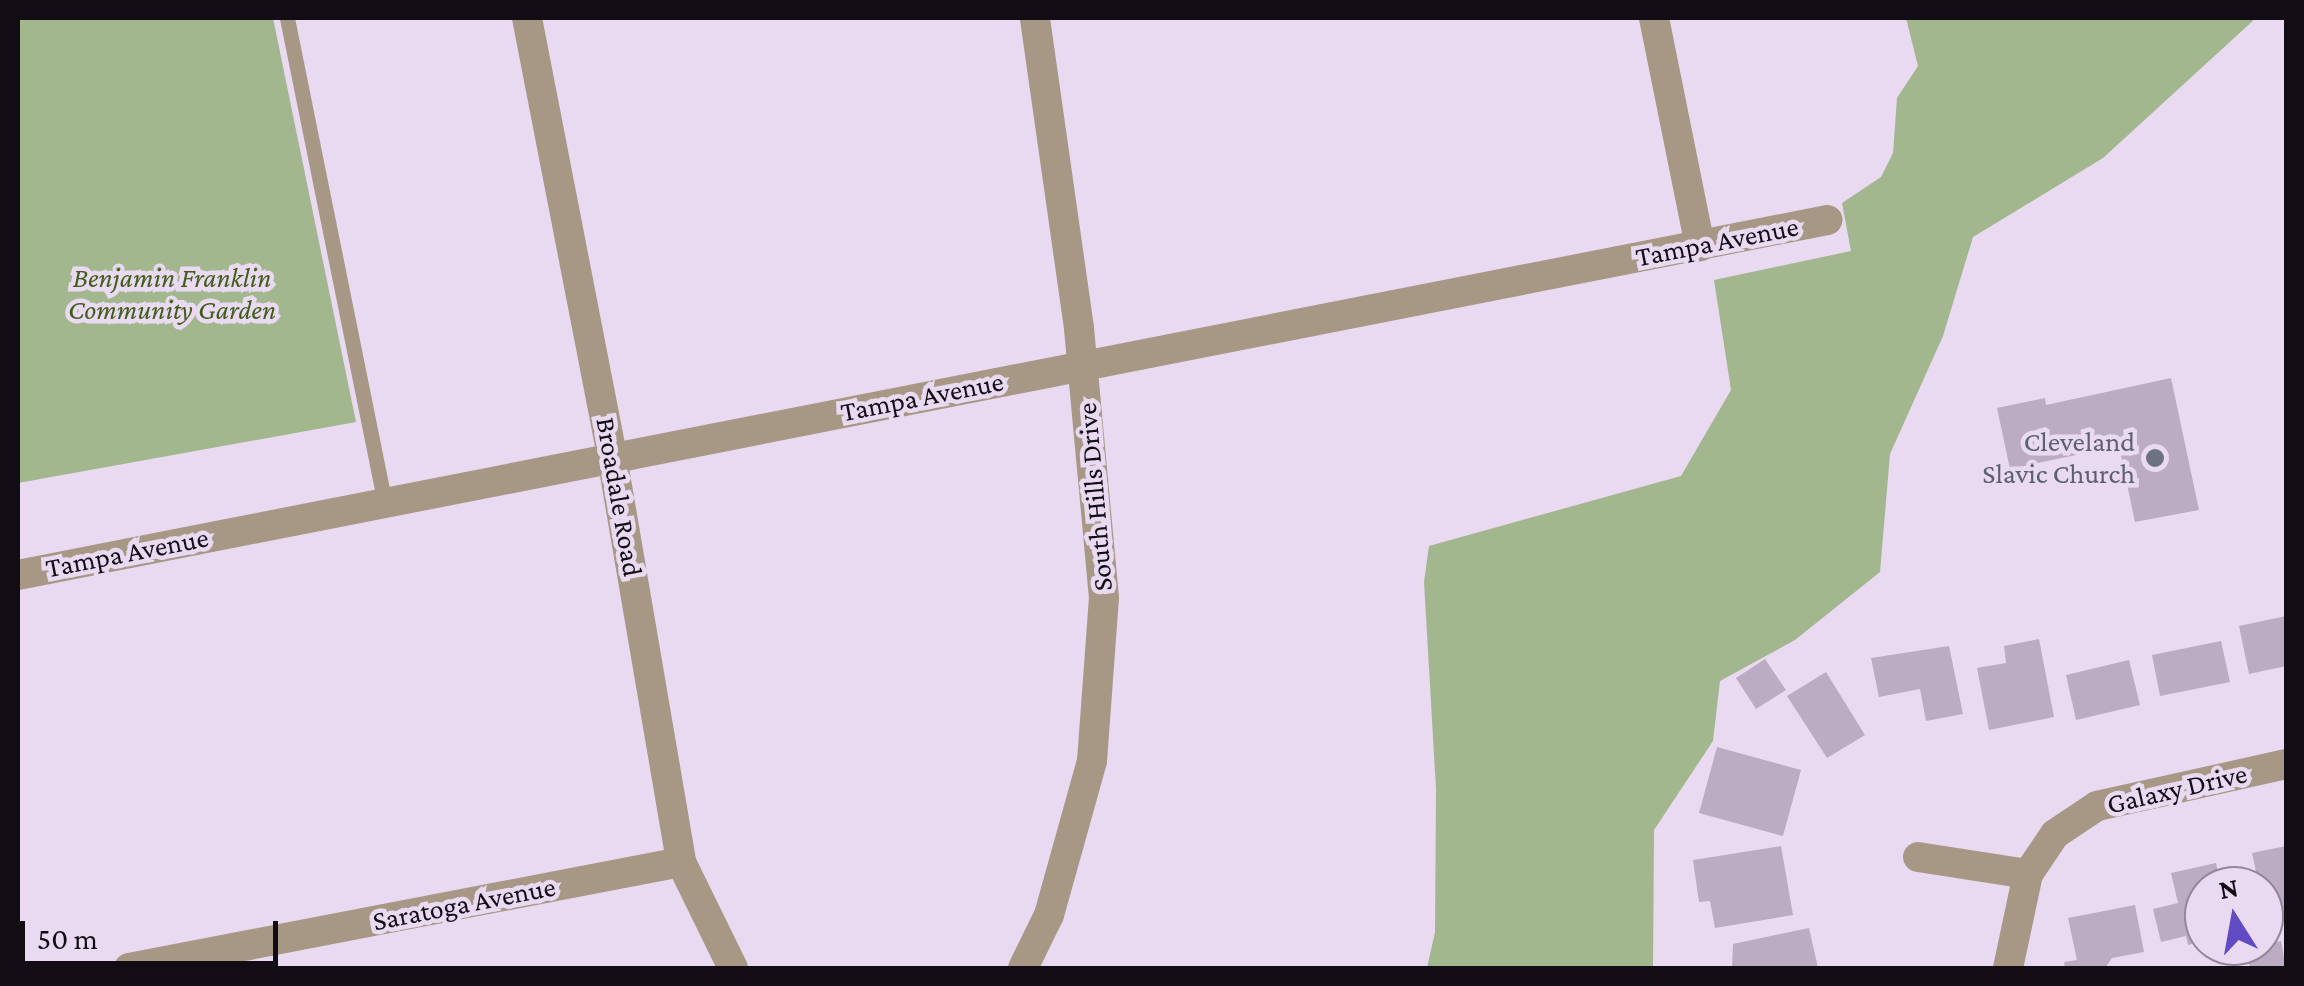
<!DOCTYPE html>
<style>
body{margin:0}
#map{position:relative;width:2304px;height:986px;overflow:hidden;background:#e9d9f1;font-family:"Crimson Pro",serif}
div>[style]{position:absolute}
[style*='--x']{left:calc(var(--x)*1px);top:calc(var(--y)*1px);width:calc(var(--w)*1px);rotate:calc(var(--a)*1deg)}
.green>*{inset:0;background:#a2b78e}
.building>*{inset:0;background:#bcacc3}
.lane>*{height:15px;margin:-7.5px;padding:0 7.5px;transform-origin:7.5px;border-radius:7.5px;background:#a69884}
.street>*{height:30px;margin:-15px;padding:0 15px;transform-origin:15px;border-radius:15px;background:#a69884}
.dots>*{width:28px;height:28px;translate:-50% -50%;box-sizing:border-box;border:5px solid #e9d9f1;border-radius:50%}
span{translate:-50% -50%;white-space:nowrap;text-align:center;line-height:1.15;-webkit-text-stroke:9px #e9d9f1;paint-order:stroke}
.street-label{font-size:28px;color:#120d15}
.park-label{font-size:28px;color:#405e19;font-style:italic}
.worship-label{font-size:28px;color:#5b616d}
.right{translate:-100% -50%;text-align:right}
.frame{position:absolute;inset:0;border:20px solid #120d15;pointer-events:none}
.north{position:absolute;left:2184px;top:866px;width:100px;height:100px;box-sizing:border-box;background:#e9d9f1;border:2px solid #938799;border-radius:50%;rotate:349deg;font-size:28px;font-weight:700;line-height:40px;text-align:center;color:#120d15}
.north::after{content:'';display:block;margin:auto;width:35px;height:45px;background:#604bc3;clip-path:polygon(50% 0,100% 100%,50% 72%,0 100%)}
.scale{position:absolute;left:20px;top:921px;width:258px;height:45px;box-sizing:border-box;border:5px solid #120d15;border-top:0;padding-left:12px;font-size:30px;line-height:35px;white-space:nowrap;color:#120d15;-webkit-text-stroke:8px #e9d9f1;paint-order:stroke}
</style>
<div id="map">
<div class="green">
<i style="clip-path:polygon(18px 18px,273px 18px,356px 422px,18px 483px)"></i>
<i style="clip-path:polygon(1906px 18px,2256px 18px,2103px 158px,1973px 237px,1943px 336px,1890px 454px,1880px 572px,1795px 640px,1720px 681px,1713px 741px,1654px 830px,1653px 968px,1427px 968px,1435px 932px,1436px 789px,1424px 582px,1429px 546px,1681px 476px,1731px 390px,1714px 280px,1851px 251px,1842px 203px,1881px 177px,1893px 153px,1897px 98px,1918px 66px)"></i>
</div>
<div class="building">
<i style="clip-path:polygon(2171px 378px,2199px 510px,2135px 522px,2119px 446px,2010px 469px,1997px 408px,2045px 398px,2046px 405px)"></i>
<i style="clip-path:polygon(2286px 616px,2286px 666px,2249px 674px,2239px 626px)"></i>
<i style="clip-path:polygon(2039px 639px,2054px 717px,1989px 730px,1977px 668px,2006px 663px,2004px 646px)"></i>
<i style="clip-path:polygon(2221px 641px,2230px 682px,2160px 696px,2152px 655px)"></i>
<i style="clip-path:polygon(1949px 646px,1963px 714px,1926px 721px,1920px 689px,1879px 697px,1871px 658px)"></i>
<i style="clip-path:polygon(1765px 659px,1786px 690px,1756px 709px,1736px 678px)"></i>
<i style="clip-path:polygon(2129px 660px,2140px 705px,2076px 720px,2066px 675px)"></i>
<i style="clip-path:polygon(1826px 672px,1865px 735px,1827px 758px,1787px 696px)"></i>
<i style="clip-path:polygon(1717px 747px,1801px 770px,1783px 836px,1699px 813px)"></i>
<i style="clip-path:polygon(1781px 846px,1793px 915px,1715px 928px,1710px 901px,1699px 902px,1693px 860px)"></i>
<i style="clip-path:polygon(2286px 846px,2286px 922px,2268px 926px,2252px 853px)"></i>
<i style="clip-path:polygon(2216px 863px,2221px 886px,2204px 886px,2204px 941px,2188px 945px,2186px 936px,2161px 942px,2153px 909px,2178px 903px,2171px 873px)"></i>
<i style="clip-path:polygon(2135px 905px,2144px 952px,2112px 958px,2105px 968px,2065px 968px,2064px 962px,2077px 960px,2068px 918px)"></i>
<i style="clip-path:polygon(1809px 928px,1818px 968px,1732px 968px,1733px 944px)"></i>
<i style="clip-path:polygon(2281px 941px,2286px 968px,2250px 968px,2246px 949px)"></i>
</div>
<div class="lane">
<i style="--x:287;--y:18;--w:494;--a:78.6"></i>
</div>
<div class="street">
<i style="--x:527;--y:18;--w:447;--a:79"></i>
<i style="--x:612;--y:457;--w:411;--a:80.3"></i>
<i style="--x:681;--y:862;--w:118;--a:63.9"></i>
<i style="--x:1654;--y:18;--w:233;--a:78.6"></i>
<i style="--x:18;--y:575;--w:1844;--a:-11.1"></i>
<i style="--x:1918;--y:857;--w:111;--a:8.8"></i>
<i style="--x:2028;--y:874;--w:48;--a:-56"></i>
<i style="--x:2055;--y:834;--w:50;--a:-33.7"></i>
<i style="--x:2097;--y:806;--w:194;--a:-12.5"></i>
<i style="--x:129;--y:968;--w:562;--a:-10.87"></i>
<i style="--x:1023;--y:968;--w:59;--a:-63.9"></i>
<i style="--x:1049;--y:915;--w:160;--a:-74.4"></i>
<i style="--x:1092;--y:761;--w:163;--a:-85.8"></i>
<i style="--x:1104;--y:598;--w:271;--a:-95.3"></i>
<i style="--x:1079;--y:328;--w:313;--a:-98.1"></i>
<i style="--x:2008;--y:968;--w:96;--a:-78"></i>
</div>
<div class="dots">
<i style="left:2155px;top:458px;background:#6b7280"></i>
</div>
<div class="street-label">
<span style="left:1717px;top:242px;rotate:-11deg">Tampa Avenue</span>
<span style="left:922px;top:397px;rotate:-11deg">Tampa Avenue</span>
<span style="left:619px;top:497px;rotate:80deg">Broadale Road</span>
<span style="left:1095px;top:497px;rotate:-95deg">South Hills Drive</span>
<span style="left:127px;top:553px;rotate:-11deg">Tampa Avenue</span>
<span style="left:2177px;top:789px;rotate:-13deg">Galaxy Drive</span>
<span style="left:464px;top:904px;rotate:-11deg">Saratoga Avenue</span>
</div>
<div class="park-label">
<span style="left:172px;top:294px">Benjamin Franklin<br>Community Garden</span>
</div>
<div class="worship-label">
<span class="right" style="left:2135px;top:458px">Cleveland<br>Slavic Church</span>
</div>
<div class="frame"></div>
<div class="north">N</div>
<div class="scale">50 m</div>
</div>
